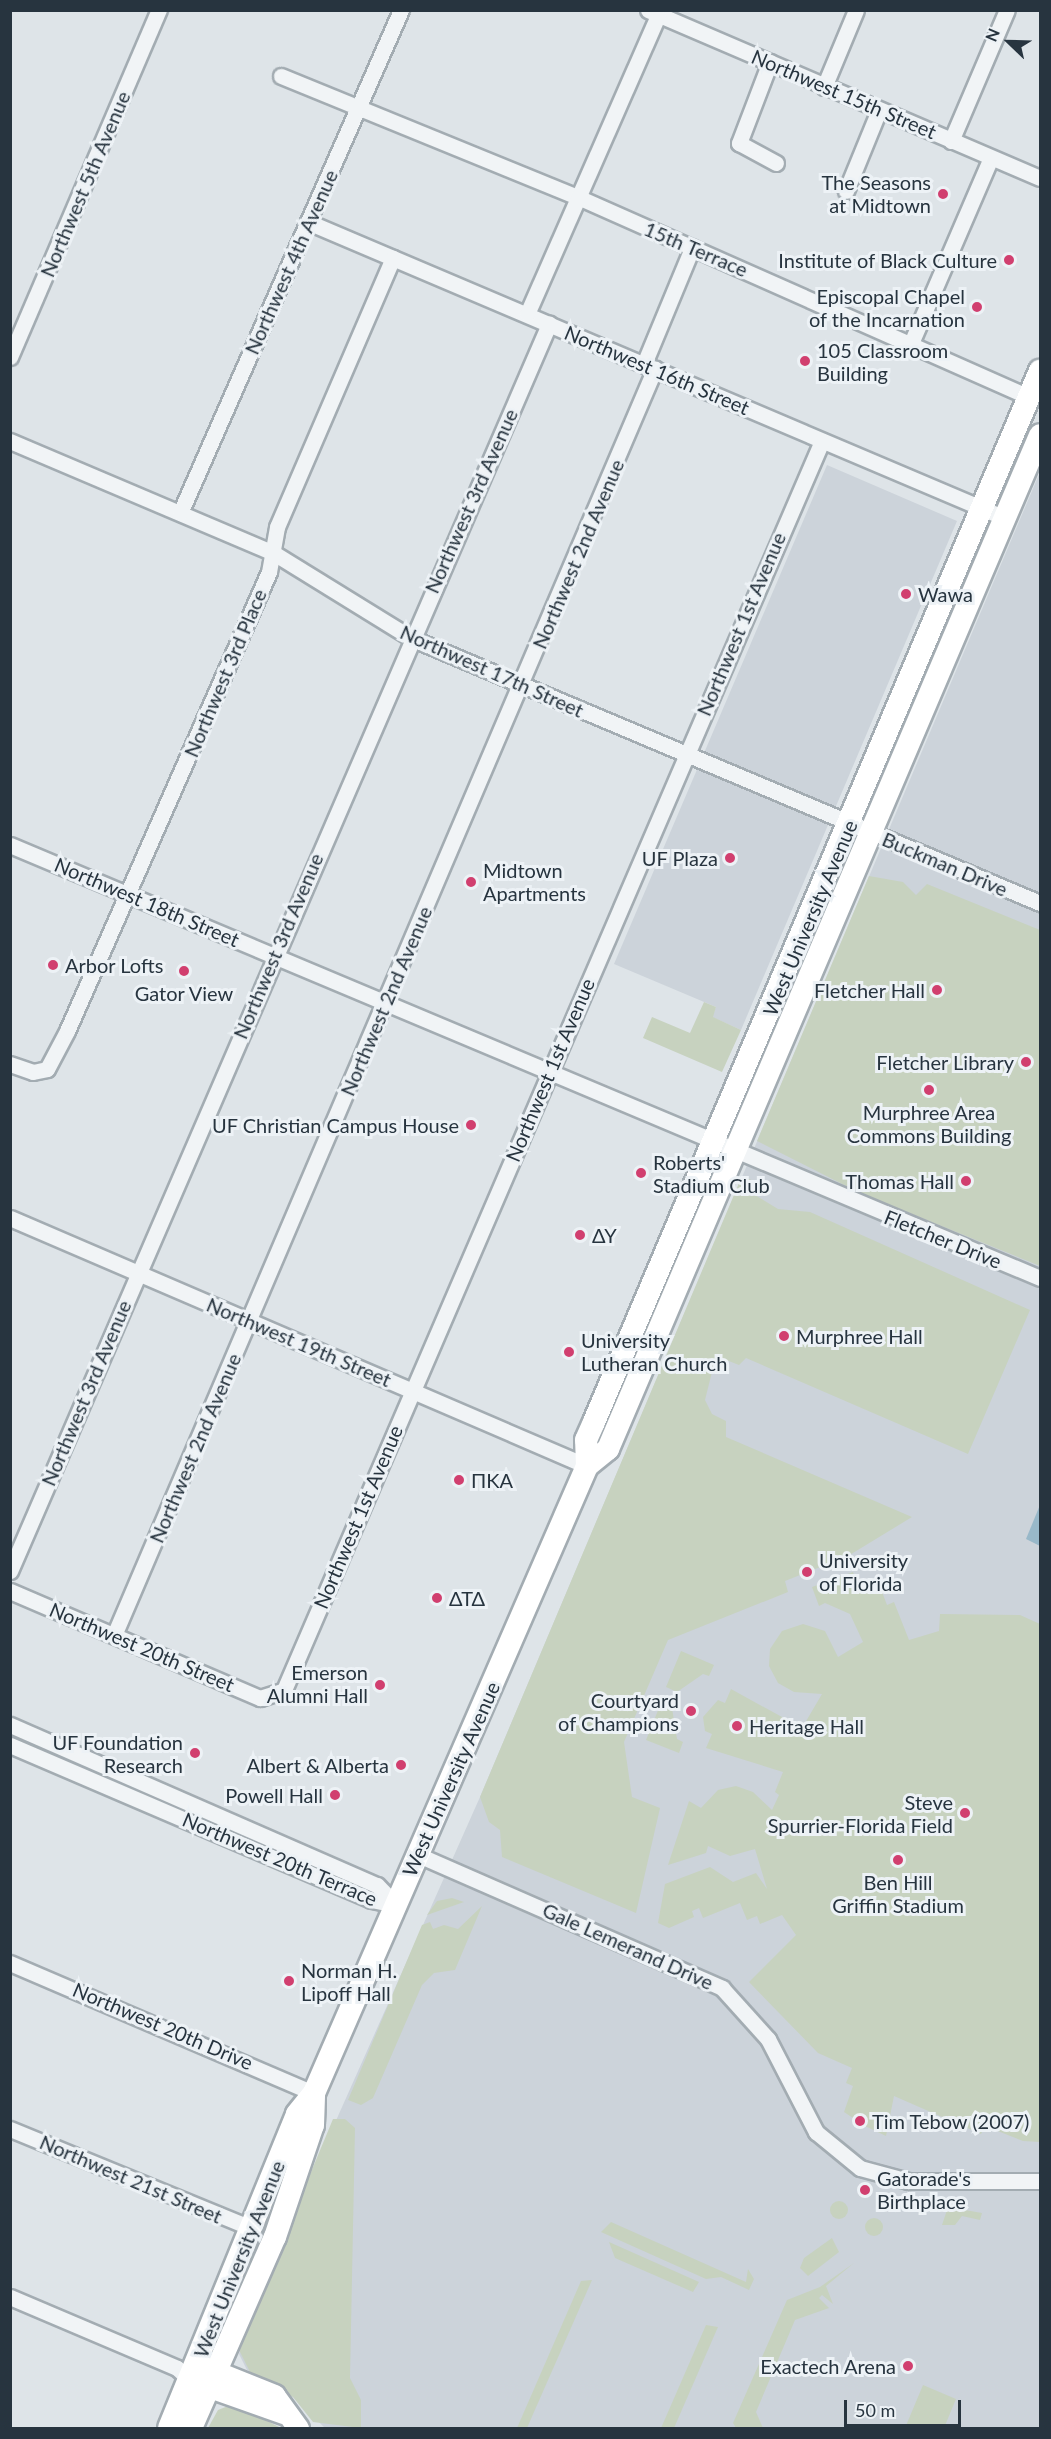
<!DOCTYPE html>
<meta charset="utf-8">
<style>
body{margin:0}
#map{position:relative;width:1051px;height:2439px;overflow:hidden;background:#dee4e8;font-family:Lato,sans-serif}
div>[style]{position:absolute}
[style*='--x']{left:calc(var(--x)*1px);top:calc(var(--y)*1px);width:calc(var(--w)*1px);rotate:calc(var(--a)*1deg)}
.built>*{inset:0;background:#ccd3da}
.green>*{inset:0;background:#c7d2bf}
.round{border-radius:50%}
.water>*{inset:0;background:#98b8c9}
.roads{filter:drop-shadow(2px 0 #a3acb2) drop-shadow(-2px 0 #a3acb2) drop-shadow(0 2px #a3acb2) drop-shadow(0 -2px #a3acb2)}
.minor>*{height:15px;margin:-7.5px;padding:0 7.5px;transform-origin:7.5px;border-radius:7.5px;background:#f1f4f6}
.secondary>*{height:21px;margin:-10.5px;padding:0 10.5px;transform-origin:10.5px;border-radius:10.5px;background:#fff}
.primary>*{height:22px;margin:-11px;padding:0 11px;transform-origin:11px;border-radius:11px;background:#fff}
.dots>*{width:16px;height:16px;translate:-50% -50%;box-sizing:border-box;border:3px solid #edf2f6;border-radius:50%}
span{translate:-50% -50%;white-space:nowrap;text-align:center;line-height:1.15;-webkit-text-stroke:6px #edf2f6;paint-order:stroke}
.street-label{font-size:20px;color:#27343f}
.poi-label{font-size:20px;color:#27343f}
.right{translate:-100% -50%;text-align:right}
.left{translate:0 -50%;text-align:left}
.frame{position:absolute;inset:0;border:12px solid #27343f;pointer-events:none}
.north{position:absolute;left:979px;top:12px;width:60px;height:60px;-webkit-text-stroke:4px #edf2f6;paint-order:stroke;rotate:293deg;font-size:16px;font-weight:700;line-height:24px;text-align:center;color:#27343f}
.north::after{content:'';display:block;margin:auto;width:21px;height:27px;background:#27343f;clip-path:polygon(50% 0,100% 100%,50% 72%,0 100%)}
.scale{position:absolute;left:844px;top:2400px;width:117px;height:27px;box-sizing:border-box;border:3px solid #27343f;border-top:0;padding-left:8px;font-size:18px;line-height:21px;white-space:nowrap;color:#27343f;-webkit-text-stroke:4px #edf2f6;paint-order:stroke}
</style>
<div id="map">
<div class="built">
<i style="clip-path:polygon(827px 465px,957px 521px,741px 1030px,712px 1017px,716px 1007px,614px 964px)"></i>
<i style="clip-path:polygon(1040px 472px,1040px 2428px,325px 2428px,293px 2397px,247px 2370px,239px 2354px,249px 2316px,480px 1797px)"></i>
</div>
<div class="green">
<i style="clip-path:polygon(869px 876px,903px 882px,916px 895px,927px 884px,1040px 930px,1040px 1266px,860px 1193px,757px 1141px)"></i>
<i style="clip-path:polygon(704px 1002px,716px 1007px,713px 1017px,741px 1030px,722px 1072px,643px 1038px,652px 1017px,690px 1033px)"></i>
<i style="clip-path:polygon(742px 1176px,756px 1182px,755px 1195px,778px 1209px,810px 1212px,1030px 1310px,968px 1454px,746px 1358px,739px 1365px,716px 1356px,705px 1400px,712px 1414px,726px 1421px,726px 1437px,912px 1517px,848px 1556px,785px 1581px,788px 1592px,668px 1640px,624px 1742px,632px 1797px,660px 1808px,636px 1913px,502px 1857px,500px 1830px,489px 1822px,480px 1797px)"></i>
<i style="clip-path:polygon(853px 1572px,860px 1591px,879px 1584px,887px 1605px,894px 1602px,909px 1640px,939px 1631px,940px 1614px,1020px 1615px,1040px 1624px,1040px 2142px,1023px 2141px,985px 2126px,981px 2134px,894px 2096px,886px 2136px,865px 2126px,844px 2112px,853px 2086px,846px 2083px,852px 2068px,818px 2053px,749px 1982px,796px 1935px,782px 1915px,760px 1924px,757px 1916px,747px 1920px,740px 1903px,703px 1918px,699px 1908px,692px 1911px,694px 1917px,669px 1928px,658px 1923px,665px 1884px,710px 1867px,733px 1882px,756px 1873px,767px 1889px,755px 1849px,730px 1856px,708px 1846px,706px 1853px,668px 1865px,689px 1801px,701px 1808px,718px 1790px,736px 1786px,753px 1792px,772px 1810px,779px 1795px,775px 1792px,783px 1772px,706px 1748px,712px 1734px,705px 1731px,703px 1717px,718px 1700px,725px 1703px,731px 1689px,802px 1728px,822px 1694px,794px 1692px,778px 1683px,769px 1666px,770px 1649px,782px 1631px,803px 1624px,825px 1631px,838px 1657px,863px 1642px,850px 1614px,825px 1603px,819px 1606px,812px 1587px)"></i>
<i style="clip-path:polygon(681px 1651px,714px 1665px,709px 1676px,703px 1674px,677px 1692px,666px 1687px)"></i>
<i style="clip-path:polygon(661px 1703px,672px 1708px,677px 1739px,683px 1742px,679px 1753px,646px 1740px)"></i>
<i style="clip-path:polygon(452px 1898px,464px 1902px,427px 1915px,437px 1901px)"></i>
<i style="clip-path:polygon(482px 1906px,455px 1970px,434px 1973px,422px 1985px,373px 2098px,361px 2105px,348px 2100px,422px 1925px,430px 1922px,433px 1929px,444px 1925px,458px 1929px)"></i>
<i style="clip-path:polygon(333px 2119px,345px 2119px,355px 2128px,350px 2378px,361px 2400px,361px 2428px,313px 2422px,293px 2397px,251px 2374px,238px 2348px)"></i>
<i class="round" style="left:830px;top:2201px;width:18px;height:18px"></i>
<i style="clip-path:polygon(948px 2207px,982px 2213px,980px 2220px,962px 2216px,955px 2225px,942px 2225px)"></i>
<i class="round" style="left:865px;top:2218px;width:18px;height:18px"></i>
<i style="clip-path:polygon(611px 2222px,746px 2282px,748px 2269px,754px 2279px,749px 2290px,721px 2277px,706px 2279px,601px 2232px)"></i>
<i style="clip-path:polygon(832px 2238px,839px 2252px,808px 2276px,800px 2268px,804px 2258px)"></i>
<i style="clip-path:polygon(609px 2242px,699px 2282px,693px 2292px,615px 2258px)"></i>
<i style="clip-path:polygon(854px 2263px,826px 2286px,833px 2304px,822px 2295px,819px 2298px,829px 2308px,795px 2320px,756px 2412px,763px 2428px,736px 2428px,733px 2423px,787px 2300px,820px 2287px)"></i>
<i style="clip-path:polygon(592px 2280px,527px 2428px,517px 2428px,581px 2281px)"></i>
<i style="clip-path:polygon(706px 2325px,718px 2327px,674px 2428px,661px 2428px)"></i>
<i style="clip-path:polygon(923px 2385px,956px 2399px,944px 2428px,905px 2428px)"></i>
<i style="clip-path:polygon(228px 2406px,240px 2407px,281px 2428px,208px 2428px,218px 2410px)"></i>
</div>
<div class="water">
<i style="clip-path:polygon(1040px 1505px,1040px 1546px,1026px 1539px)"></i>
</div>
<div class="roads">
<div class="minor">
<i style="--x:648;--y:10;--w:426;--a:23.2"></i>
<i style="--x:770;--y:62;--w:87;--a:110.9"></i>
<i style="--x:739;--y:143;--w:42;--a:28.4"></i>
<i style="--x:281;--y:76;--w:323;--a:22.2"></i>
<i style="--x:580;--y:198;--w:492;--a:23.9"></i>
<i style="--x:824;--y:87;--w:83;--a:-67.4"></i>
<i style="--x:951;--y:141;--w:142;--a:-66.9"></i>
<i style="--x:846;--y:191;--w:87;--a:-67.8"></i>
<i style="--x:308;--y:222;--w:757;--a:23.01"></i>
<i style="--x:527;--y:314;--w:326;--a:-66.3"></i>
<i style="--x:912;--y:341;--w:199;--a:-66.7"></i>
<i style="--x:10;--y:357;--w:378;--a:-66.8"></i>
<i style="--x:644;--y:364;--w:126;--a:-67.5"></i>
<i style="--x:10;--y:441;--w:285;--a:23"></i>
<i style="--x:272;--y:552;--w:163;--a:31.7"></i>
<i style="--x:411;--y:638;--w:683;--a:22.85"></i>
<i style="--x:180;--y:513;--w:549;--a:-66.28"></i>
<i style="--x:10;--y:845;--w:1117;--a:22.8"></i>
<i style="--x:10;--y:1064;--w:24;--a:19"></i>
<i style="--x:33;--y:1072;--w:14;--a:-12"></i>
<i style="--x:47;--y:1069;--w:43;--a:-62.2"></i>
<i style="--x:67;--y:1031;--w:501;--a:-66.25"></i>
<i style="--x:269;--y:572;--w:46;--a:-79.9"></i>
<i style="--x:277;--y:527;--w:293;--a:-66.7"></i>
<i style="--x:10;--y:1218;--w:628;--a:23.26"></i>
<i style="--x:10;--y:1571;--w:1359;--a:-66.62"></i>
<i style="--x:10;--y:1591;--w:272;--a:23.2"></i>
<i style="--x:260;--y:1698;--w:25;--a:-18"></i>
<i style="--x:284;--y:1690;--w:1360;--a:-66.7"></i>
<i style="--x:115;--y:1633;--w:1375;--a:-66.88"></i>
<i style="--x:10;--y:1725;--w:400;--a:23.6"></i>
<i style="--x:377;--y:1885;--w:28;--a:46"></i>
<i style="--x:10;--y:1745;--w:393;--a:23.2"></i>
<i style="--x:371;--y:1900;--w:25;--a:11"></i>
<i style="--x:418;--y:1855;--w:332;--a:23.6"></i>
<i style="--x:722;--y:1988;--w:69;--a:48"></i>
<i style="--x:768;--y:2039;--w:105;--a:62.7"></i>
<i style="--x:816;--y:2132;--w:57;--a:39.3"></i>
<i style="--x:860;--y:2168;--w:50;--a:15.2"></i>
<i style="--x:908;--y:2181;--w:132;--a:0"></i>
<i style="--x:10;--y:1963;--w:331;--a:23.2"></i>
<i style="--x:10;--y:2129;--w:261;--a:22.3"></i>
<i style="--x:10;--y:2297;--w:181;--a:23"></i>
<i style="--x:177;--y:2368;--w:18;--a:43"></i>
</div>
<div class="secondary">
<i style="--x:202;--y:2366;--w:78;--a:21.9"></i>
<i style="--x:274;--y:2395;--w:41;--a:54"></i>
<i style="--x:193;--y:2381;--w:96;--a:19.6"></i>
</div>
<div class="primary">
<i style="--x:587;--y:1466;--w:27;--a:-39"></i>
<i style="--x:608;--y:1449;--w:1102;--a:-66.92"></i>
<i style="--x:169;--y:2428;--w:339;--a:-67.8"></i>
<i style="--x:297;--y:2114;--w:27;--a:-51"></i>
<i style="--x:314;--y:2093;--w:684;--a:-66.47"></i>
<i style="--x:587;--y:1466;--w:26;--a:-92"></i>
<i style="--x:586;--y:1440;--w:20;--a:-66"></i>
<i style="--x:594;--y:1422;--w:1142;--a:-67.01"></i>
<i style="--x:191;--y:2428;--w:209;--a:-66.3"></i>
<i style="--x:275;--y:2237;--w:118;--a:-71.3"></i>
<i style="--x:313;--y:2125;--w:32;--a:-88"></i>
</div>
</div>
<div class="dots">
<i style="left:943px;top:194px;background:#d13f6f"></i>
<i style="left:1009px;top:260px;background:#d13f6f"></i>
<i style="left:977px;top:307px;background:#d13f6f"></i>
<i style="left:805px;top:361px;background:#d13f6f"></i>
<i style="left:906px;top:594px;background:#d13f6f"></i>
<i style="left:730px;top:858px;background:#d13f6f"></i>
<i style="left:471px;top:882px;background:#d13f6f"></i>
<i style="left:53px;top:965px;background:#d13f6f"></i>
<i style="left:184px;top:971px;background:#d13f6f"></i>
<i style="left:937px;top:990px;background:#d13f6f"></i>
<i style="left:1026px;top:1062px;background:#d13f6f"></i>
<i style="left:929px;top:1090px;background:#d13f6f"></i>
<i style="left:471px;top:1125px;background:#d13f6f"></i>
<i style="left:641px;top:1173px;background:#d13f6f"></i>
<i style="left:966px;top:1181px;background:#d13f6f"></i>
<i style="left:580px;top:1235px;background:#d13f6f"></i>
<i style="left:784px;top:1336px;background:#d13f6f"></i>
<i style="left:569px;top:1352px;background:#d13f6f"></i>
<i style="left:459px;top:1480px;background:#d13f6f"></i>
<i style="left:807px;top:1572px;background:#d13f6f"></i>
<i style="left:437px;top:1598px;background:#d13f6f"></i>
<i style="left:380px;top:1685px;background:#d13f6f"></i>
<i style="left:691px;top:1711px;background:#d13f6f"></i>
<i style="left:737px;top:1726px;background:#d13f6f"></i>
<i style="left:195px;top:1753px;background:#d13f6f"></i>
<i style="left:401px;top:1765px;background:#d13f6f"></i>
<i style="left:335px;top:1795px;background:#d13f6f"></i>
<i style="left:965px;top:1813px;background:#d13f6f"></i>
<i style="left:898px;top:1860px;background:#d13f6f"></i>
<i style="left:289px;top:1981px;background:#d13f6f"></i>
<i style="left:860px;top:2121px;background:#d13f6f"></i>
<i style="left:865px;top:2190px;background:#d13f6f"></i>
<i style="left:908px;top:2366px;background:#d13f6f"></i>
</div>
<div class="street-label">
<span style="left:844px;top:94px;rotate:23deg">Northwest 15th Street</span>
<span style="left:85px;top:184px;rotate:-67deg">Northwest 5th Avenue</span>
<span style="left:696px;top:249px;rotate:23deg">15th Terrace</span>
<span style="left:291px;top:262px;rotate:-66deg">Northwest 4th Avenue</span>
<span style="left:657px;top:370px;rotate:23deg">Northwest 16th Street</span>
<span style="left:471px;top:501px;rotate:-66deg">Northwest 3rd Avenue</span>
<span style="left:578px;top:554px;rotate:-67deg">Northwest 2nd Avenue</span>
<span style="left:741px;top:624px;rotate:-67deg">Northwest 1st Avenue</span>
<span style="left:492px;top:671px;rotate:24deg">Northwest 17th Street</span>
<span style="left:225px;top:673px;rotate:-67deg">Northwest 3rd Place</span>
<span style="left:945px;top:864px;rotate:23deg">Buckman Drive</span>
<span style="left:147px;top:902px;rotate:23deg">Northwest 18th Street</span>
<span style="left:810px;top:918px;rotate:-67deg">West University Avenue</span>
<span style="left:278px;top:946px;rotate:-67deg">Northwest 3rd Avenue</span>
<span style="left:386px;top:1001px;rotate:-67deg">Northwest 2nd Avenue</span>
<span style="left:550px;top:1070px;rotate:-67deg">Northwest 1st Avenue</span>
<span style="left:943px;top:1239px;rotate:22deg">Fletcher Drive</span>
<span style="left:299px;top:1342px;rotate:23deg">Northwest 19th Street</span>
<span style="left:86px;top:1393px;rotate:-67deg">Northwest 3rd Avenue</span>
<span style="left:195px;top:1448px;rotate:-67deg">Northwest 2nd Avenue</span>
<span style="left:358px;top:1517px;rotate:-67deg">Northwest 1st Avenue</span>
<span style="left:142px;top:1647px;rotate:23deg">Northwest 20th Street</span>
<span style="left:451px;top:1779px;rotate:-66deg">West University Avenue</span>
<span style="left:280px;top:1859px;rotate:23deg">Northwest 20th Terrace</span>
<span style="left:628px;top:1946px;rotate:24deg">Gale Lemerand Drive</span>
<span style="left:163px;top:2026px;rotate:23deg">Northwest 20th Drive</span>
<span style="left:131px;top:2179px;rotate:23deg">Northwest 21st Street</span>
<span style="left:239px;top:2259px;rotate:-68deg">West University Avenue</span>
</div>
<div class="poi-label">
<span class="right" style="left:931px;top:194px">The Seasons<br>at Midtown</span>
<span class="right" style="left:997px;top:260px">Institute of Black Culture</span>
<span class="right" style="left:965px;top:308px">Episcopal Chapel<br>of the Incarnation</span>
<span class="left" style="left:817px;top:362px">105 Classroom<br>Building</span>
<span class="left" style="left:918px;top:594px">Wawa</span>
<span class="right" style="left:718px;top:858px">UF Plaza</span>
<span class="left" style="left:483px;top:882px">Midtown<br>Apartments</span>
<span class="left" style="left:65px;top:965px">Arbor Lofts</span>
<span class="right" style="left:925px;top:990px">Fletcher Hall</span>
<span style="left:184px;top:993px">Gator View</span>
<span class="right" style="left:1014px;top:1062px">Fletcher Library</span>
<span style="left:929px;top:1124px">Murphree Area<br>Commons Building</span>
<span class="right" style="left:459px;top:1125px">UF Christian Campus House</span>
<span class="left" style="left:653px;top:1174px">Roberts'<br>Stadium Club</span>
<span class="right" style="left:954px;top:1181px">Thomas Hall</span>
<span class="left" style="left:592px;top:1235px">ΔΥ</span>
<span class="left" style="left:796px;top:1336px">Murphree Hall</span>
<span class="left" style="left:581px;top:1352px">University<br>Lutheran Church</span>
<span class="left" style="left:471px;top:1480px">ΠΚΑ</span>
<span class="left" style="left:819px;top:1572px">University<br>of Florida</span>
<span class="left" style="left:449px;top:1598px">ΔΤΔ</span>
<span class="right" style="left:368px;top:1684px">Emerson<br>Alumni Hall</span>
<span class="right" style="left:679px;top:1712px">Courtyard<br>of Champions</span>
<span class="left" style="left:749px;top:1726px">Heritage Hall</span>
<span class="right" style="left:183px;top:1754px">UF Foundation<br>Research</span>
<span class="right" style="left:389px;top:1765px">Albert &amp; Alberta</span>
<span class="right" style="left:323px;top:1795px">Powell Hall</span>
<span class="right" style="left:953px;top:1814px">Steve<br>Spurrier-Florida Field</span>
<span style="left:898px;top:1894px">Ben Hill<br>Griffin Stadium</span>
<span class="left" style="left:301px;top:1982px">Norman H.<br>Lipoff Hall</span>
<span class="left" style="left:872px;top:2121px">Tim Tebow (2007)</span>
<span class="left" style="left:877px;top:2190px">Gatorade's<br>Birthplace</span>
<span class="right" style="left:896px;top:2366px">Exactech Arena</span>
</div>
<div class="frame"></div>
<div class="north">N</div>
<div class="scale">50 m</div>
</div>
